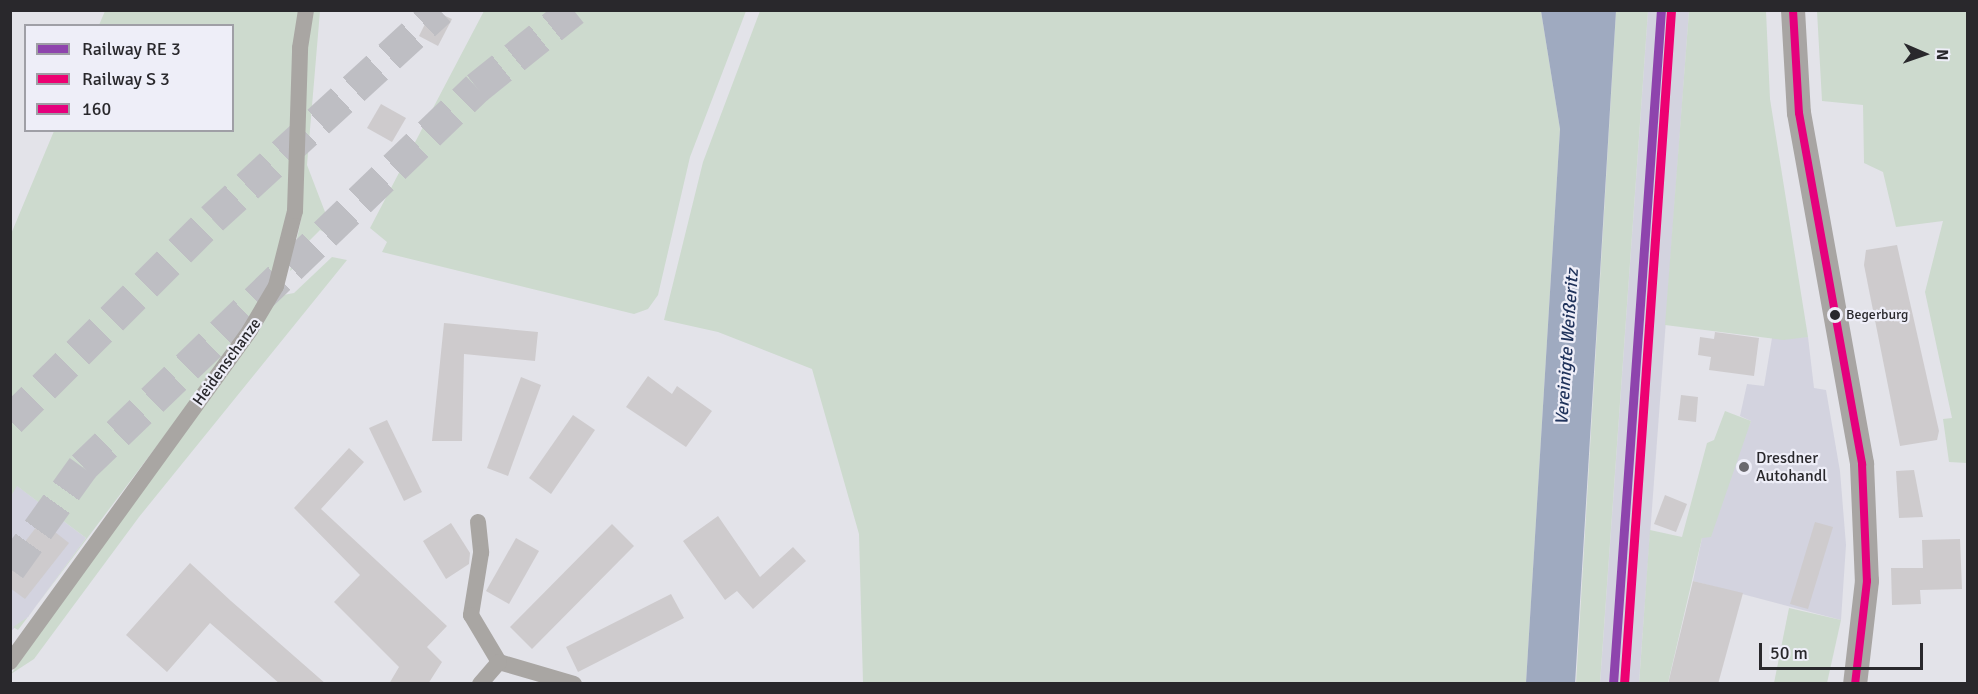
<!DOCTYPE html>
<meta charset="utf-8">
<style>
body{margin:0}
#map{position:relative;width:1978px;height:694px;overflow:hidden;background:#e3e3e9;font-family:Signika,sans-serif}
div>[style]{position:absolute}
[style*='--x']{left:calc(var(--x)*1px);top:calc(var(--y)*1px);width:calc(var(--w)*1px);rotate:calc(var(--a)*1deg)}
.built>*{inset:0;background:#d3d3df}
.green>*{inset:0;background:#cddace}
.water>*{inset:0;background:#9faac0}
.building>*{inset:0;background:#cecbcd}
.motorway-tunnel>*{height:32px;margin-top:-16px;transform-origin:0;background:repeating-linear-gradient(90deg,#bebec3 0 32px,transparent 0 48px)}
.minor>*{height:16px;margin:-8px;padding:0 8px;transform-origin:8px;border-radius:8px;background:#a9a6a3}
.secondary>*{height:24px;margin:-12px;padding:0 12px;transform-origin:12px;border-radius:12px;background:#a8a5a3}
.bus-1>*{height:8px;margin:-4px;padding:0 4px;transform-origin:4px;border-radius:4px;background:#e5007d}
.rail-1>*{height:9px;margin:-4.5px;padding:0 4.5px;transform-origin:4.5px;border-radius:4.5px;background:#8e44ad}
.rail-2>*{height:9px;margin:-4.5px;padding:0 4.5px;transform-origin:4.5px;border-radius:4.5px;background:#ed0172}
.dots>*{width:16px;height:16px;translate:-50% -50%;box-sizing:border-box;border:3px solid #eeeef8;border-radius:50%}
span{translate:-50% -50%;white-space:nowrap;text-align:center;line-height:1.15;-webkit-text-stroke:4.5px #eeeef8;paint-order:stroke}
.bus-label{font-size:14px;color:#29282c}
.left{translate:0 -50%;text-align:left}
.street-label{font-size:16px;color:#29282c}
.poi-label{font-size:16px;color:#29282c}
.water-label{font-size:18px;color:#1f325b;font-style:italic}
.frame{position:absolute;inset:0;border:12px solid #29282c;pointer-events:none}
.legend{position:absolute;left:24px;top:24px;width:210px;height:108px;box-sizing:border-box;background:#eeeef8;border:2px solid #9f9fa6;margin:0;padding:8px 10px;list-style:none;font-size:18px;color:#29282c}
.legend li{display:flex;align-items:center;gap:12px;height:30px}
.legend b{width:30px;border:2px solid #9f9fa6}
.north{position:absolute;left:1894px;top:24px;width:60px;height:60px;-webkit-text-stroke:4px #eeeef8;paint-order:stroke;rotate:92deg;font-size:16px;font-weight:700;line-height:24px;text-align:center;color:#29282c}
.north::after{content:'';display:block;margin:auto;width:21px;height:27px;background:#29282c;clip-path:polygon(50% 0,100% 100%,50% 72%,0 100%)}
.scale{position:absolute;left:1759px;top:643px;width:164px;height:27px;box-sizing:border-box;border:3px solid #29282c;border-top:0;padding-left:8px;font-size:18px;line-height:21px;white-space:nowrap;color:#29282c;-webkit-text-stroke:4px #eeeef8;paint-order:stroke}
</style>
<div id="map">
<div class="built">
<i style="clip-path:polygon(1648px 11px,1689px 11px,1639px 683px,1600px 684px)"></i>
<i style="clip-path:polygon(1808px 337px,1814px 388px,1826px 390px,1840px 471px,1846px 545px,1841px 620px,1693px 581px,1702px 538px,1751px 421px,1740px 416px,1747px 384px,1764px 386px,1772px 338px)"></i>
<i style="clip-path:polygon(16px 485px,86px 538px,28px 617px,11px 631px,10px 496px)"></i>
</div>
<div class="green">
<i style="clip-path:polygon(105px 11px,300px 11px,291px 192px,274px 274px,251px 321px,18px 630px,13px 627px,28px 617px,86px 538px,17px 486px,11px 496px,11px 234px,54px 131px,232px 130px,232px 26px,99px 25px)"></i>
<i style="clip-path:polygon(313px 11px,320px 11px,307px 165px,335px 238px,320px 230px,305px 245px,307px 257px,290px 271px,302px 215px,305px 61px)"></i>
<i style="clip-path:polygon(484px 11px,746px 11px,690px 157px,658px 295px,648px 309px,634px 314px,382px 252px,387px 242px,370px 228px)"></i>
<i style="clip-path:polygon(760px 11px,1541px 11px,1560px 129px,1526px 683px,863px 683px,859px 534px,812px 369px,718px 332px,664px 320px,703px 162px)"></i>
<i style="clip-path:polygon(1616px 11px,1648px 11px,1600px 683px,1576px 684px)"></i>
<i style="clip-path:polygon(1689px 11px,1766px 11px,1770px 99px,1808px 337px,1783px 340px,1665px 325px)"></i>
<i style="clip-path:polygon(1817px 11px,1967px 11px,1967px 463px,1949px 462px,1943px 419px,1952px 418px,1925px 292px,1943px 221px,1896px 227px,1883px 172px,1864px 163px,1863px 105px,1822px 101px)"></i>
<i style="clip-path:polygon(332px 257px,347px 260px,139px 517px,34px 659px,11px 674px,278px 296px,294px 293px)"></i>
<i style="clip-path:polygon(1725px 411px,1751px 421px,1711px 537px,1702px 538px,1668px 683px,1639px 684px,1650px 530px,1682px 537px,1707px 443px,1714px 440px)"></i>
<i style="clip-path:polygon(1789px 608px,1841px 620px,1827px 683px,1774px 683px)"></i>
</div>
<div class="water">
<i style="clip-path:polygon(1541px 11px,1616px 11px,1575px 684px,1526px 683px,1560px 129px)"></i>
</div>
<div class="building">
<i style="clip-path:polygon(432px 10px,452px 19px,438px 46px,419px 36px)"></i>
<i style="clip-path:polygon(381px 104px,406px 118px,392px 142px,367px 128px)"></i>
<i style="clip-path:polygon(1897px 245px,1939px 431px,1937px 440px,1900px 446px,1864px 265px,1866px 250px)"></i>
<i style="clip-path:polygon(444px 323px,538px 332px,535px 361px,464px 354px,462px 441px,432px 441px)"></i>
<i style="clip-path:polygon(1715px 332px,1759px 338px,1754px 376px,1709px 370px,1711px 357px,1698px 355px,1700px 337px,1714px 339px)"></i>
<i style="clip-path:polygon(648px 376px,672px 394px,677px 386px,712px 411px,686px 447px,626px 407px)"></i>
<i style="clip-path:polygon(521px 377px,541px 385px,508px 476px,487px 468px)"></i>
<i style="clip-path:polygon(1681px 395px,1698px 397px,1696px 422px,1678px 420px)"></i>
<i style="clip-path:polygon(573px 415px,595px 430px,551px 494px,529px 478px)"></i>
<i style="clip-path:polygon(387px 420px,422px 492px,404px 501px,369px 428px)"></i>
<i style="clip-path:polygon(349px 448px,364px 462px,321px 509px,447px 626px,427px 647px,442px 662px,428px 684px,389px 684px,399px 667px,334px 602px,360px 575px,294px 508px)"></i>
<i style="clip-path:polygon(1914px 470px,1923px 517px,1899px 518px,1896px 471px)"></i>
<i style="clip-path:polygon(1665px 495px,1687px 504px,1676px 532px,1654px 524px)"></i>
<i style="clip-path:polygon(718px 516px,760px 577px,793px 547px,806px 561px,753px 609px,737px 591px,725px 600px,683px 541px)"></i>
<i style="clip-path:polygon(41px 521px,69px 543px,25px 599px,10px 588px,10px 561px)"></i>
<i style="clip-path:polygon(1815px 522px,1833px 527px,1808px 609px,1790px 604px)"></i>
<i style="clip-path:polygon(451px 523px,470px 553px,469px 564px,446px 579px,423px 541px)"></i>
<i style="clip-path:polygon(612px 524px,634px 546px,532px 649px,510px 627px)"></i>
<i style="clip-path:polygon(516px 538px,539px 551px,509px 604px,486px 591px)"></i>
<i style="clip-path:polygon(1960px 539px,1962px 589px,1920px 590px,1921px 604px,1892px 605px,1891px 568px,1923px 568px,1922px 540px)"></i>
<i style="clip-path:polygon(190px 563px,231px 601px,326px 684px,280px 684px,210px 623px,167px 672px,126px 635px)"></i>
<i style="clip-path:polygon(1693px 581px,1743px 593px,1718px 684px,1668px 684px)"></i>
<i style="clip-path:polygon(671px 594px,684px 618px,578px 672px,566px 647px)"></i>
</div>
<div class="motorway-tunnel">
<i style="--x:10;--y:421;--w:286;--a:-45"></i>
<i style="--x:212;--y:219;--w:309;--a:-42.5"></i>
<i style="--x:10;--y:569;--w:125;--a:-54.4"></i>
<i style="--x:83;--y:467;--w:547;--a:-43.89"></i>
<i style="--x:477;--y:88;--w:124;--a:-38.8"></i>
</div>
<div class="minor">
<i style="--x:478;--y:522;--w:31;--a:84"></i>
<i style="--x:481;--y:553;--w:63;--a:99.2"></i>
<i style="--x:471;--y:615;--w:55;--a:59.2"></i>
<i style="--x:10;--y:662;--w:410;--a:-54.1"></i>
<i style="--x:250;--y:330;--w:51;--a:-59.4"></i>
<i style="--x:276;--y:286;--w:77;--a:-75.8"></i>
<i style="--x:295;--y:211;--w:163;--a:-88.2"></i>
<i style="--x:300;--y:48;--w:38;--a:-81"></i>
<i style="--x:499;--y:662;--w:78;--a:16.3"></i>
<i style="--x:480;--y:684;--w:29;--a:-49"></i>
</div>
<div class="secondary">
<i style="--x:1793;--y:10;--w:103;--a:86.7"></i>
<i style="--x:1799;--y:113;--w:357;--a:79.8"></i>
<i style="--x:1862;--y:464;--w:117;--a:87.6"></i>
<i style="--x:1867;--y:581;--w:104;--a:96.6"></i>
</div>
<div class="bus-1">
<i style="--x:1793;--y:10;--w:103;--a:86.7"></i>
<i style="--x:1799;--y:113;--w:357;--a:79.8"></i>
<i style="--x:1862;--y:464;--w:117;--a:87.6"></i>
<i style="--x:1867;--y:581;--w:104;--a:96.6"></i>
</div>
<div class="rail-1">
<i style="--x:1613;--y:684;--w:676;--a:-85.93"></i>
</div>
<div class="rail-2">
<i style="--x:1624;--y:684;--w:675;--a:-86.01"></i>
</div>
<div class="dots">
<i style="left:1835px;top:315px;background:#29282c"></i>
<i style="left:1744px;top:467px;background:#6a696e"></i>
</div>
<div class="bus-label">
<span class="left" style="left:1846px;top:315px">Begerburg</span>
</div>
<div class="street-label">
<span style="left:227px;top:362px;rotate:-54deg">Heidenschanze</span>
</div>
<div class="poi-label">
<span class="left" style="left:1756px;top:467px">Dresdner<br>Autohandl</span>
</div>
<div class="water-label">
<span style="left:1567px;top:347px;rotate:-86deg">Vereinigte Weißeritz</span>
</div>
<div class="frame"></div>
<ul class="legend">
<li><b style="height:8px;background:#8e44ad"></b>Railway RE 3</li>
<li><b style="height:8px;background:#ed0172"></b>Railway S 3</li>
<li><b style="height:8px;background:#e5007d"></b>160</li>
</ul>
<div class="north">N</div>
<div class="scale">50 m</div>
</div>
